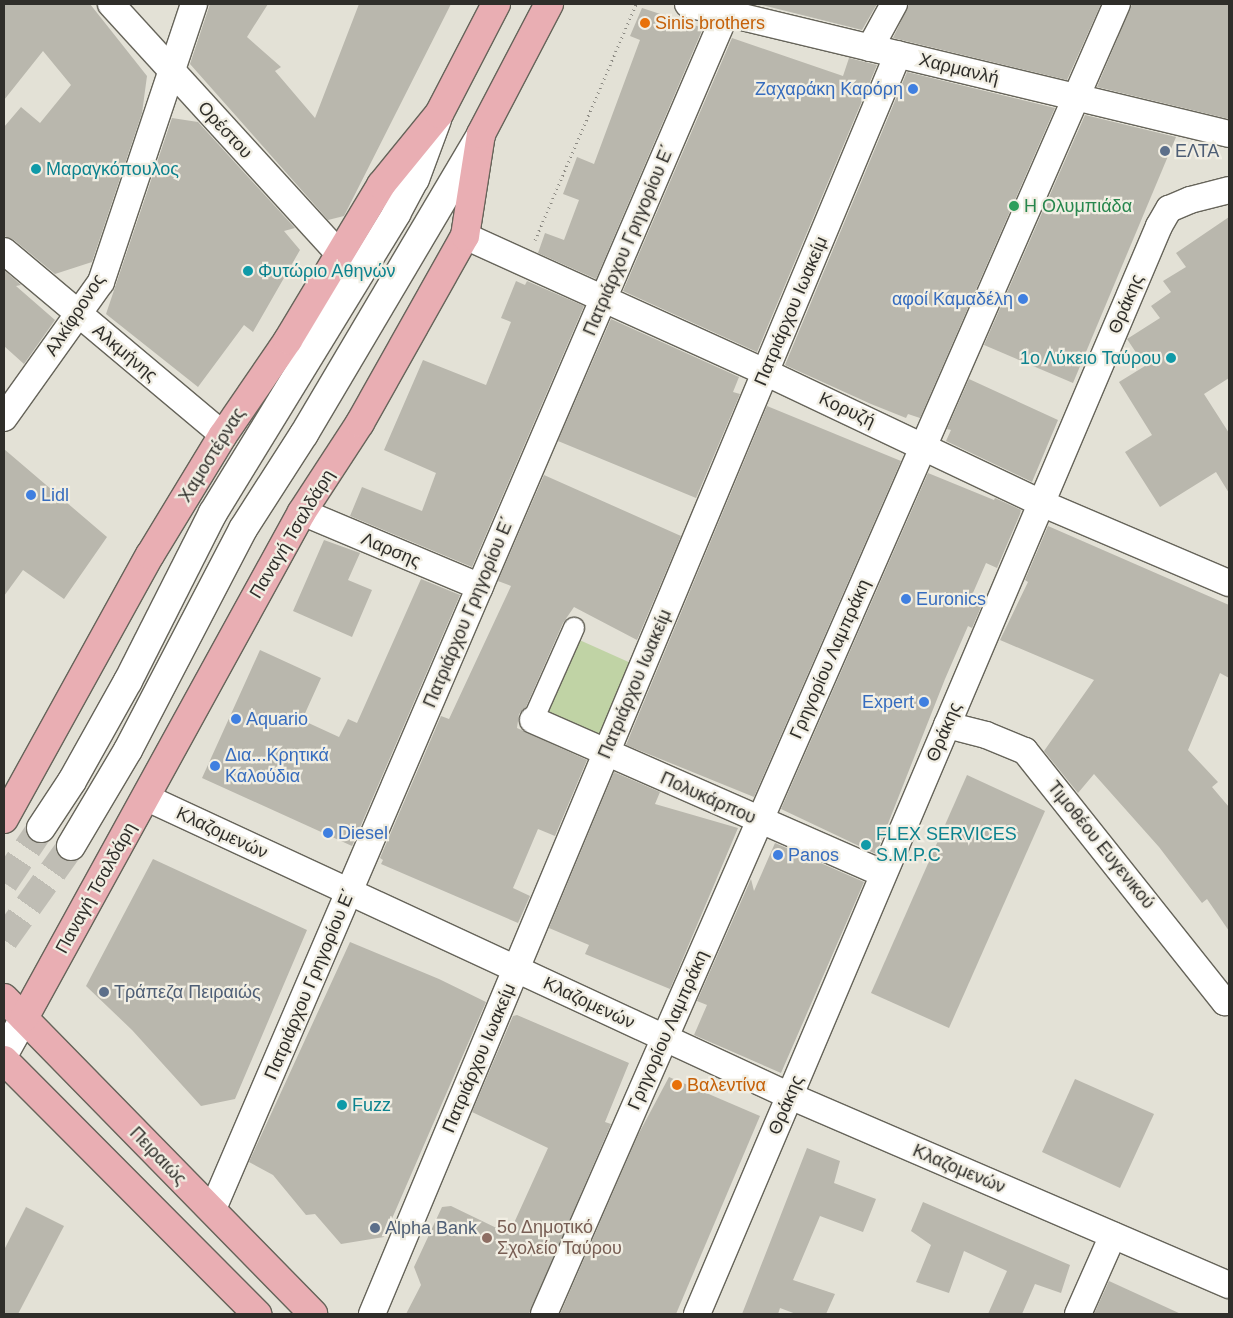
<!DOCTYPE html>
<meta charset="utf-8">
<style>
body{margin:0}
#map{position:relative;width:1233px;height:1318px;overflow:hidden;background:#e3e1d6;font-family:Helvetica,sans-serif}
div>[style]{position:absolute}
[style*='--x']{left:calc(var(--x)*1px);top:calc(var(--y)*1px);width:calc(var(--w)*1px);rotate:calc(var(--a)*1deg)}
.green>*{inset:0;background:#c0d3a5}
.building>*{inset:0;background:#b9b7ad}
.secondary-tunnel>*{height:28px;margin-top:-14px;transform-origin:0;background:repeating-linear-gradient(90deg,#bfbdb4 0 28px,transparent 0 42px)}
.path>*{height:3px;margin-top:-1.5px;transform-origin:0;background:repeating-linear-gradient(90deg,#8d8b84 0 1px,transparent 0 5px)}
.roads{filter:drop-shadow(1px 0 #66645a) drop-shadow(-1px 0 #66645a) drop-shadow(0 1px #66645a) drop-shadow(0 -1px #66645a)}
.pedestrian>*{height:20px;margin:-10px;padding:0 10px;transform-origin:10px;border-radius:10px;background:#fff}
.minor>*{height:26px;margin:-13px;padding:0 13px;transform-origin:13px;border-radius:13px;background:#fff}
.tertiary>*{height:28px;margin:-14px;padding:0 14px;transform-origin:14px;border-radius:14px;background:#fff}
.secondary>*{height:28px;margin:-14px;padding:0 14px;transform-origin:14px;border-radius:14px;background:#fff}
.primary>*{height:28px;margin:-14px;padding:0 14px;transform-origin:14px;border-radius:14px;background:#e9aeb3}
.dots>*{width:14px;height:14px;translate:-50% -50%;box-sizing:border-box;border:2px solid #f1eee3;border-radius:50%}
span{translate:-50% -50%;white-space:nowrap;text-align:center;line-height:1.15;-webkit-text-stroke:4.5px #f1eee3;paint-order:stroke}
.food-label{font-size:18px;color:#c56008}
.left{translate:0 -50%;text-align:left}
.street-label{font-size:18px;color:#2f2e2a}
.shop-label{font-size:18px;color:#366cbe}
.right{translate:-100% -50%;text-align:right}
.service-label{font-size:18px;color:#4e5e75}
.culture-label{font-size:18px;color:#0d838f}
.leisure-label{font-size:18px;color:#27864d}
.education-label{font-size:18px;color:#785e54}
.frame{position:absolute;inset:0;border:5px solid #2f2e2a;pointer-events:none}
</style>
<div id="map">
<div class="green">
<i style="clip-path:polygon(575px 638px,633px 664px,598px 740px,542px 715px)"></i>
</div>
<div class="building">
<i style="clip-path:polygon(4px 4px,90px 4px,147px 76px,142px 113px,92px 262px,55px 274px,14px 240px,4px 236px,4px 127px,21px 107px,40px 123px,71px 85px,43px 51px,4px 100px)"></i>
<i style="clip-path:polygon(210px 4px,268px 4px,247px 37px,281px 67px,275px 71px,315px 118px,359px 4px,451px 4px,344px 216px,328px 220px,190px 64px)"></i>
<i style="clip-path:polygon(758px 4px,877px 4px,862px 30px)"></i>
<i style="clip-path:polygon(909px 4px,1101px 4px,1067px 80px,893px 38px)"></i>
<i style="clip-path:polygon(1132px 4px,1229px 4px,1229px 119px,1097px 87px)"></i>
<i style="clip-path:polygon(642px 8px,703px 28px,596px 279px,538px 253px,545px 233px,564px 240px,579px 200px,563px 194px,577px 157px,594px 164px,640px 40px,630px 36px)"></i>
<i style="clip-path:polygon(732px 38px,843px 76px,849px 58px,877px 65px,757px 352px,623px 291px)"></i>
<i style="clip-path:polygon(907px 72px,1055px 108px,920px 418px,908px 414px,906px 418px,871px 404px,785px 365px)"></i>
<i style="clip-path:polygon(1085px 115px,1176px 137px,1073px 383px,984px 345px)"></i>
<i style="clip-path:polygon(172px 118px,198px 122px,295px 228px,284px 231px,300px 250px,253px 332px,244px 325px,198px 387px,106px 314px)"></i>
<i style="clip-path:polygon(1229px 217px,1229px 378px,1204px 394px,1229px 433px,1229px 493px,1216px 472px,1160px 507px,1125px 452px,1152px 435px,1119px 382px,1145px 366px,1127px 339px,1160px 318px,1151px 306px,1171px 292px,1163px 281px,1186px 267px,1176px 253px)"></i>
<i style="clip-path:polygon(4px 270px,21px 285px,16px 286px,55px 320px,24px 364px,4px 346px)"></i>
<i style="clip-path:polygon(516px 281px,525px 285px,527px 281px,584px 306px,472px 567px,350px 516px,362px 487px,422px 511px,436px 473px,384px 450px,423px 360px,486px 385px,511px 322px,501px 318px)"></i>
<i style="clip-path:polygon(611px 319px,739px 377px,733px 392px,740px 394px,696px 498px,558px 441px)"></i>
<i style="clip-path:polygon(969px 379px,1058px 420px,1032px 482px,946px 441px,951px 430px,947px 429px)"></i>
<i style="clip-path:polygon(767px 406px,901px 461px,754px 797px,626px 745px)"></i>
<i style="clip-path:polygon(4px 449px,107px 537px,64px 599px,23px 570px,4px 596px)"></i>
<i style="clip-path:polygon(928px 473px,994px 500px,995px 498px,1021px 510px,1020px 514px,997px 568px,986px 563px,969px 602px,981px 607px,972px 628px,968px 626px,945px 679px,876px 854px,781px 809px)"></i>
<i style="clip-path:polygon(544px 475px,681px 536px,637px 640px,574px 607px,563px 623px,526px 707px,519px 714px,517px 728px,587px 760px,555px 836px,538px 829px,513px 888px,530px 896px,518px 923px,381px 864px,383px 860px,380px 858px,441px 716px,449px 719px,511px 586px,498px 581px)"></i>
<i style="clip-path:polygon(1048px 526px,1229px 605px,1229px 678px,1220px 673px,1188px 750px,1218px 782px,1212px 787px,1229px 807px,1229px 931px,1207px 899px,1202px 903px,1159px 847px,1094px 774px,1078px 793px,1044px 751px,1094px 680px,1000px 640px,1028px 582px,1025px 580px)"></i>
<i style="clip-path:polygon(324px 540px,360px 553px,348px 580px,372px 590px,352px 637px,293px 611px)"></i>
<i style="clip-path:polygon(421px 579px,460px 595px,352px 846px,202px 778px,260px 650px,321px 678px,302px 720px,339px 737px,348px 719px,357px 723px)"></i>
<i style="clip-path:polygon(614px 772px,660px 792px,655px 804px,738px 828px,670px 989px,585px 954px,589px 945px,549px 928px)"></i>
<i style="clip-path:polygon(967px 775px,1045px 811px,949px 1028px,871px 993px)"></i>
<i style="clip-path:polygon(775px 843px,864px 882px,781px 1073px,694px 1035px,707px 1005px,697px 1001px,751px 879px,754px 891px)"></i>
<i style="clip-path:polygon(153px 859px,307px 930px,235px 1099px,201px 1106px,132px 1030px,86px 986px)"></i>
<i style="clip-path:polygon(350px 942px,439px 979px,486px 1002px,384px 1237px,341px 1244px,315px 1214px,306px 1215px,273px 1175px,249px 1162px)"></i>
<i style="clip-path:polygon(517px 1015px,629px 1063px,605px 1122px,611px 1124px,529px 1314px,406px 1314px,421px 1285px,414px 1267px,442px 1207px,451px 1206px,509px 1234px,548px 1148px,472px 1112px,513px 1016px)"></i>
<i style="clip-path:polygon(669px 1077px,760px 1116px,676px 1314px,560px 1314px,638px 1135px)"></i>
<i style="clip-path:polygon(1075px 1079px,1154px 1114px,1120px 1188px,1042px 1152px)"></i>
<i style="clip-path:polygon(807px 1148px,840px 1161px,834px 1183px,876px 1199px,863px 1232px,820px 1216px,793px 1280px,835px 1294px,826px 1314px,796px 1314px,780px 1308px,778px 1314px,742px 1314px)"></i>
<i style="clip-path:polygon(923px 1202px,1070px 1265px,1061px 1293px,1035px 1284px,1022px 1314px,988px 1314px,1007px 1271px,964px 1251px,949px 1293px,916px 1282px,931px 1245px,911px 1231px)"></i>
<i style="clip-path:polygon(26px 1207px,64px 1226px,18px 1314px,4px 1314px,4px 1250px)"></i>
<i style="clip-path:polygon(1109px 1281px,1181px 1314px,1094px 1314px)"></i>
</div>
<div class="secondary-tunnel">
<i style="--x:4;--y:883;--w:66;--a:-56.1"></i>
<i style="--x:4;--y:940;--w:115;--a:-54.5"></i>
</div>
<div class="path">
<i style="--x:535;--y:240;--w:257;--a:-66.8"></i>
</div>
<div class="roads">
<div class="pedestrian">
<i style="--x:533;--y:720;--w:101;--a:-66"></i>
</div>
<div class="minor">
<i style="--x:111;--y:4;--w:340;--a:47.6"></i>
<i style="--x:688;--y:4;--w:556;--a:13.51"></i>
<i style="--x:870;--y:48;--w:50;--a:-61.4"></i>
<i style="--x:465;--y:236;--w:329;--a:24.4"></i>
<i style="--x:765;--y:372;--w:306;--a:25.4"></i>
<i style="--x:1041;--y:503;--w:204;--a:23.1"></i>
<i style="--x:4;--y:251;--w:286;--a:40"></i>
<i style="--x:4;--y:418;--w:167;--a:-54.5"></i>
<i style="--x:101;--y:282;--w:293;--a:-71.5"></i>
<i style="--x:302;--y:512;--w:193;--a:22.8"></i>
<i style="--x:533;--y:720;--w:382;--a:23.7"></i>
<i style="--x:947;--y:725;--w:40;--a:14.4"></i>
<i style="--x:986;--y:735;--w:42;--a:22.3"></i>
<i style="--x:1025;--y:751;--w:321;--a:51.5"></i>
<i style="--x:1225;--y:1002;--w:4;--a:0"></i>
<i style="--x:145;--y:797;--w:711;--a:24.87"></i>
<i style="--x:790;--y:1096;--w:478;--a:23.3"></i>
<i style="--x:212;--y:1211;--w:1304;--a:-66.78"></i>
<i style="--x:372;--y:1314;--w:1365;--a:-67.34"></i>
<i style="--x:544;--y:1314;--w:1430;--a:-66.38"></i>
<i style="--x:697;--y:1314;--w:1182;--a:-66.99"></i>
<i style="--x:1159;--y:226;--w:20;--a:-60"></i>
<i style="--x:1169;--y:209;--w:23;--a:-23"></i>
<i style="--x:1190;--y:200;--w:40;--a:-14.4"></i>
<i style="--x:1078;--y:1314;--w:86;--a:-66.1"></i>
</div>
<div class="tertiary">
<i style="--x:4;--y:1054;--w:41;--a:-60.9"></i>
</div>
<div class="secondary">
<i style="--x:41;--y:828;--w:56;--a:-56.6"></i>
<i style="--x:72;--y:781;--w:115;--a:-60.8"></i>
<i style="--x:128;--y:681;--w:188;--a:-63.2"></i>
<i style="--x:213;--y:513;--w:351;--a:-58.5"></i>
<i style="--x:396;--y:214;--w:40;--a:-62"></i>
<i style="--x:415;--y:179;--w:63;--a:-69.6"></i>
<i style="--x:71;--y:846;--w:112;--a:-59.3"></i>
<i style="--x:128;--y:750;--w:249;--a:-62.5"></i>
<i style="--x:243;--y:529;--w:113;--a:-57.3"></i>
<i style="--x:304;--y:434;--w:347;--a:-59.4"></i>
</div>
<div class="primary">
<i style="--x:4;--y:819;--w:302;--a:-61.1"></i>
<i style="--x:150;--y:555;--w:140;--a:-58.7"></i>
<i style="--x:223;--y:435;--w:115;--a:-55.6"></i>
<i style="--x:288;--y:340;--w:181;--a:-59"></i>
<i style="--x:381;--y:185;--w:92;--a:-50.8"></i>
<i style="--x:439;--y:114;--w:124;--a:-62.6"></i>
<i style="--x:4;--y:998;--w:442;--a:45.6"></i>
<i style="--x:24;--y:1018;--w:577;--a:-61.22"></i>
<i style="--x:302;--y:512;--w:106;--a:-56.9"></i>
<i style="--x:360;--y:423;--w:214;--a:-60.7"></i>
<i style="--x:465;--y:236;--w:103;--a:-81.1"></i>
<i style="--x:481;--y:134;--w:147;--a:-62.4"></i>
<i style="--x:4;--y:1060;--w:359;--a:45.1"></i>
</div>
</div>
<div class="dots">
<i style="left:645px;top:23px;background:#e8710a"></i>
<i style="left:913px;top:89px;background:#3f7fe0"></i>
<i style="left:1165px;top:151px;background:#5c6f8a"></i>
<i style="left:36px;top:169px;background:#0f9aa8"></i>
<i style="left:1014px;top:206px;background:#2e9e5b"></i>
<i style="left:248px;top:271px;background:#0f9aa8"></i>
<i style="left:1023px;top:299px;background:#3f7fe0"></i>
<i style="left:1171px;top:358px;background:#0f9aa8"></i>
<i style="left:31px;top:495px;background:#3f7fe0"></i>
<i style="left:906px;top:599px;background:#3f7fe0"></i>
<i style="left:924px;top:702px;background:#3f7fe0"></i>
<i style="left:236px;top:719px;background:#3f7fe0"></i>
<i style="left:215px;top:766px;background:#3f7fe0"></i>
<i style="left:328px;top:833px;background:#3f7fe0"></i>
<i style="left:866px;top:845px;background:#0f9aa8"></i>
<i style="left:778px;top:855px;background:#3f7fe0"></i>
<i style="left:104px;top:992px;background:#5c6f8a"></i>
<i style="left:677px;top:1085px;background:#e8710a"></i>
<i style="left:342px;top:1105px;background:#0f9aa8"></i>
<i style="left:375px;top:1228px;background:#5c6f8a"></i>
<i style="left:487px;top:1238px;background:#8d6e63"></i>
</div>
<div class="food-label">
<span class="left" style="left:655px;top:23px">Sinis brothers</span>
<span class="left" style="left:687px;top:1085px">Βαλεντίνα</span>
</div>
<div class="street-label">
<span style="left:959px;top:69px;rotate:14deg">Χαρμανλή</span>
<span style="left:225px;top:130px;rotate:47deg">Ορέστου</span>
<span style="left:629px;top:240px;rotate:-67deg">Πατριάρχου Γρηγορίου Ε΄</span>
<span style="left:1126px;top:304px;rotate:-67deg">Θράκης</span>
<span style="left:791px;top:311px;rotate:-67deg">Πατριάρχου Ιωακείμ</span>
<span style="left:75px;top:315px;rotate:-57deg">Αλκίφρονος</span>
<span style="left:125px;top:353px;rotate:40deg">Αλκμήνης</span>
<span style="left:847px;top:410px;rotate:25deg">Κορυζή</span>
<span style="left:212px;top:455px;rotate:-58deg">Χαμοστέρνας</span>
<span style="left:292px;top:534px;rotate:-59deg">Παναγή Τσαλδάρη</span>
<span style="left:391px;top:550px;rotate:23deg">Λαρσης</span>
<span style="left:469px;top:612px;rotate:-67deg">Πατριάρχου Γρηγορίου Ε΄</span>
<span style="left:830px;top:659px;rotate:-66deg">Γρηγορίου Λαμπράκη</span>
<span style="left:635px;top:684px;rotate:-67deg">Πατριάρχου Ιωακείμ</span>
<span style="left:944px;top:732px;rotate:-67deg">Θράκης</span>
<span style="left:708px;top:798px;rotate:24deg">Πολυκάρπου</span>
<span style="left:222px;top:833px;rotate:25deg">Κλαζομενών</span>
<span style="left:1101px;top:845px;rotate:51deg">Τιμοθέου Ευγενικού</span>
<span style="left:96px;top:888px;rotate:-61deg">Παναγή Τσαλδάρη</span>
<span style="left:310px;top:984px;rotate:-67deg">Πατριάρχου Γρηγορίου Ε΄</span>
<span style="left:589px;top:1003px;rotate:25deg">Κλαζομενών</span>
<span style="left:668px;top:1030px;rotate:-66deg">Γρηγορίου Λαμπράκη</span>
<span style="left:479px;top:1058px;rotate:-67deg">Πατριάρχου Ιωακείμ</span>
<span style="left:786px;top:1105px;rotate:-67deg">Θράκης</span>
<span style="left:158px;top:1156px;rotate:46deg">Πειραιώς</span>
<span style="left:959px;top:1169px;rotate:23deg">Κλαζομενών</span>
</div>
<div class="shop-label">
<span class="right" style="left:903px;top:89px">Ζαχαράκη Καρόρη</span>
<span class="right" style="left:1013px;top:299px">αφοί Καμαδέλη</span>
<span class="left" style="left:41px;top:495px">Lidl</span>
<span class="left" style="left:916px;top:599px">Euronics</span>
<span class="right" style="left:914px;top:702px">Expert</span>
<span class="left" style="left:246px;top:719px">Aquario</span>
<span class="left" style="left:225px;top:766px">Δια...Κρητικά<br>Καλούδια</span>
<span class="left" style="left:338px;top:833px">Diesel</span>
<span class="left" style="left:788px;top:855px">Panos</span>
</div>
<div class="service-label">
<span class="left" style="left:1175px;top:151px">ΕΛΤΑ</span>
<span class="left" style="left:114px;top:992px">Τράπεζα Πειραιώς</span>
<span class="left" style="left:385px;top:1228px">Alpha Bank</span>
</div>
<div class="culture-label">
<span class="left" style="left:46px;top:169px">Μαραγκόπουλος</span>
<span class="left" style="left:258px;top:271px">Φυτώριο Αθηνών</span>
<span class="right" style="left:1161px;top:358px">1ο Λύκειο Ταύρου</span>
<span class="left" style="left:876px;top:845px">FLEX SERVICES<br>S.M.P.C</span>
<span class="left" style="left:352px;top:1105px">Fuzz</span>
</div>
<div class="leisure-label">
<span class="left" style="left:1024px;top:206px">Η Ολυμπιάδα</span>
</div>
<div class="education-label">
<span class="left" style="left:497px;top:1238px">5ο Δημοτικό<br>Σχολείο Ταύρου</span>
</div>
<div class="frame"></div>
</div>
